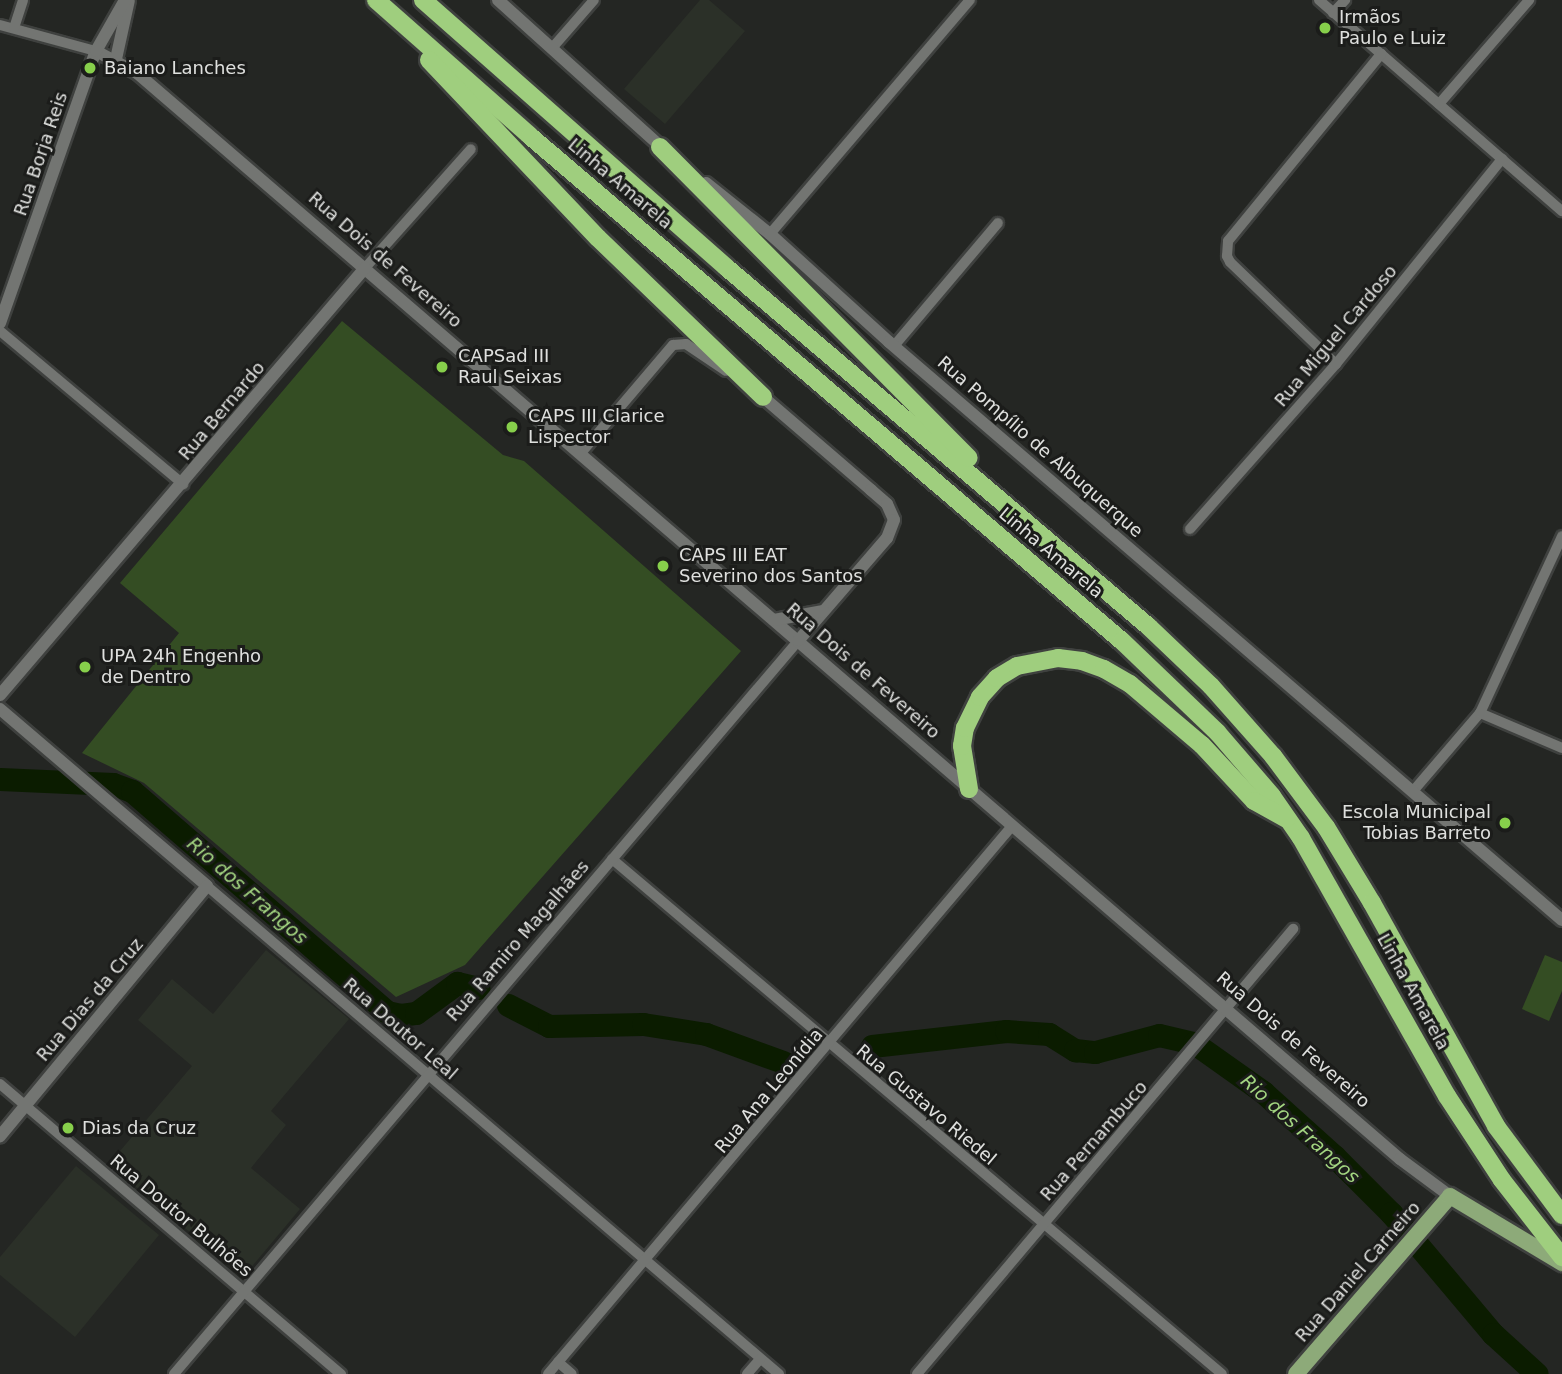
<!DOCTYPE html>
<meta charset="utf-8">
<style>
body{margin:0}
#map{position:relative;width:1562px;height:1374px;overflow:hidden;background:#242623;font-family:"DejaVu Sans",sans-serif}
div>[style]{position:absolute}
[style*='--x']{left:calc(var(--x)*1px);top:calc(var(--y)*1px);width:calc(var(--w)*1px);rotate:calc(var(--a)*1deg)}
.built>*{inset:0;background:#2b3028}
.green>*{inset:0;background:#344d23}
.river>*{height:23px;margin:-11.5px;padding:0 11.5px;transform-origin:11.5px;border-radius:11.5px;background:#0b1c00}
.roads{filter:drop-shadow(2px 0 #3f413f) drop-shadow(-2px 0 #3f413f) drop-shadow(0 2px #3f413f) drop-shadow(0 -2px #3f413f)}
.minor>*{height:10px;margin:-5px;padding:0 5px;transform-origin:5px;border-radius:5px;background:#737572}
.tertiary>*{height:12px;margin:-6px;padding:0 6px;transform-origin:6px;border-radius:6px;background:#737572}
.primary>*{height:16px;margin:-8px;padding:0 8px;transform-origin:8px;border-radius:8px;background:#8daa79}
.motorway>*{height:18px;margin:-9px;padding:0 9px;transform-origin:9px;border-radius:9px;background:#9fce7e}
.dots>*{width:19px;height:19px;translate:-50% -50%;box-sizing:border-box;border:4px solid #1b1c1a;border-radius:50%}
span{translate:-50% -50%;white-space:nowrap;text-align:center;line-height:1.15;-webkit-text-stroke:6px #1b1c1a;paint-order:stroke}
.poi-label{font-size:18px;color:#dfe0de}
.left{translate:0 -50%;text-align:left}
.right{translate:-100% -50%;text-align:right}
.street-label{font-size:18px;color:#dfe0de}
.water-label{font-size:19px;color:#a3d581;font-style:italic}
</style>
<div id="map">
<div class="built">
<i style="clip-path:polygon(700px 0,709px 0,745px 31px,665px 124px,624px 89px)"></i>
<i style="clip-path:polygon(266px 950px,349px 1019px,271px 1111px,286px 1125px,251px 1168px,300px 1209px,243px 1277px,109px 1164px,192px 1066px,138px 1020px,172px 979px,213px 1014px)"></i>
<i style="clip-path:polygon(76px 1166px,159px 1235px,75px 1337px,0 1275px,0 1257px)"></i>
</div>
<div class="green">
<i style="clip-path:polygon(342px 321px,503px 455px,524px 461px,741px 651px,465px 965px,396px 997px,144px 783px,82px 753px,179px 633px,120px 583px)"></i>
<i style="clip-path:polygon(1545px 955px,1562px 962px,1562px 991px,1549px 1021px,1522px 1009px)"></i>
</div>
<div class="river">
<i style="--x:0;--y:779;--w:113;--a:2.5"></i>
<i style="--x:113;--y:784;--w:20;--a:20"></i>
<i style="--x:132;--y:791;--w:337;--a:40.9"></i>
<i style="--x:387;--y:1012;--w:14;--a:12"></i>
<i style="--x:401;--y:1015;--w:15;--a:-8"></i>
<i style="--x:416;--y:1013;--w:51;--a:-36.2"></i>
<i style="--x:457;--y:983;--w:22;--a:13"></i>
<i style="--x:508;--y:1005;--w:46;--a:27.1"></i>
<i style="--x:549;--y:1026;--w:94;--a:-1.2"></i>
<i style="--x:643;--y:1024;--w:64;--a:9"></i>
<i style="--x:706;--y:1034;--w:82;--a:20"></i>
<i style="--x:872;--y:1046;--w:135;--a:-6.4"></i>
<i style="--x:1006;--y:1031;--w:43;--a:4"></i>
<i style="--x:1049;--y:1034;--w:31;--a:32"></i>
<i style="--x:1075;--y:1050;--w:20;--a:6"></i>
<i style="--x:1095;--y:1052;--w:66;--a:-14.9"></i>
<i style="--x:1159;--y:1035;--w:36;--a:13"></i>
<i style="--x:1194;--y:1043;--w:85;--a:35.4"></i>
<i style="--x:1263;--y:1092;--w:96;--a:42"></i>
<i style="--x:1334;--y:1156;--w:81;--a:45"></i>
<i style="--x:1391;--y:1213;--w:158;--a:49.9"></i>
<i style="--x:1493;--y:1334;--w:59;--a:42.3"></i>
</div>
<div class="roads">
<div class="minor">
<i style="--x:1319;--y:0;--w:322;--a:41"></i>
<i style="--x:1333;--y:13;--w:18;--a:-47"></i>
<i style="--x:0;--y:25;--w:99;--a:15.2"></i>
<i style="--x:14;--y:28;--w:29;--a:-72"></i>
<i style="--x:553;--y:47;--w:62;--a:-48.9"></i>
<i style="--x:1439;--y:104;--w:138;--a:-49.1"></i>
<i style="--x:770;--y:234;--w:308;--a:-49.5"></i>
<i style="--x:365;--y:268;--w:159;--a:-48.3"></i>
<i style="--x:0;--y:331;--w:239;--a:39.9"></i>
<i style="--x:894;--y:346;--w:161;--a:-49.8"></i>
<i style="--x:1336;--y:364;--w:147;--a:-136.1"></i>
<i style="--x:1230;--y:262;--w:7;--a:-117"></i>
<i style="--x:1227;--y:256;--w:15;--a:-86"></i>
<i style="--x:1228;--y:241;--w:242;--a:-50.7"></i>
<i style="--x:581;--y:453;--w:142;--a:-49.6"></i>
<i style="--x:673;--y:345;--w:13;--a:-4"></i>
<i style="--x:686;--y:344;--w:48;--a:34"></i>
<i style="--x:1190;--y:529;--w:220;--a:-48.5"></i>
<i style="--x:1336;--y:364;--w:264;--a:-51"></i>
<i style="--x:1480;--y:713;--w:89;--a:23.1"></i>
<i style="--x:1414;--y:790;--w:101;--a:-49.4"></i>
<i style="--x:1480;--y:713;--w:195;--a:-65.1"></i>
<i style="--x:612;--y:859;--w:798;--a:40.17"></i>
<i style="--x:207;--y:886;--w:752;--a:40.47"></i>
<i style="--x:0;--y:1084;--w:448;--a:40.4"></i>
<i style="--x:558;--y:1362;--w:18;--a:41"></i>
<i style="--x:174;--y:1374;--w:964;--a:-49.59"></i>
<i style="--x:548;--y:1374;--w:718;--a:-49.74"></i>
<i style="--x:747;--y:1374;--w:20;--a:-49"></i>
<i style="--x:917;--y:1374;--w:583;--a:-49.8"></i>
</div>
<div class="tertiary">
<i style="--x:498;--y:0;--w:227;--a:42"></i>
<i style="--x:96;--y:51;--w:47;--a:28.2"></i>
<i style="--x:137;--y:73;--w:1666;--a:40.69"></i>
<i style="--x:1400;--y:1159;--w:62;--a:36.5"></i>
<i style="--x:116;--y:59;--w:60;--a:-77.6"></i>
<i style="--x:706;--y:183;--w:82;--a:38.6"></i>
<i style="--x:770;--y:234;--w:161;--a:42.2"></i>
<i style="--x:889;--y:342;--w:887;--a:40.66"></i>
<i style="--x:0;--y:323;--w:288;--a:-70.6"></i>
<i style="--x:96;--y:51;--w:59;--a:-60.4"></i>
<i style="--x:763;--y:397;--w:143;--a:40.7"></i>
<i style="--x:871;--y:490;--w:21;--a:41"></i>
<i style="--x:887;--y:504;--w:17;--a:66"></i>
<i style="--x:894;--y:520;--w:19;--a:111"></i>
<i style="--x:887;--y:538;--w:135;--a:130.8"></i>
<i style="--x:774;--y:620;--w:50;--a:-10.4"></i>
<i style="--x:0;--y:695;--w:562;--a:-49.48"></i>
<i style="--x:0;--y:709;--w:272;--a:40.5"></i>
<i style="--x:207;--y:886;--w:325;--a:129.6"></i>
</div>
<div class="primary">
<i style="--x:1296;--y:1374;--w:235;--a:-49.1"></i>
<i style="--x:1450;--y:1196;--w:131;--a:30.9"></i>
</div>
<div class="motorway">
<i style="--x:376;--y:0;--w:205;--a:41.4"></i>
<i style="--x:530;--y:136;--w:778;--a:40.47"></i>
<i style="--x:1122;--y:641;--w:132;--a:43.8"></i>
<i style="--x:1217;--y:732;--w:84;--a:49.3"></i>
<i style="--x:1272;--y:796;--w:51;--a:55.4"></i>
<i style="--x:1301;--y:838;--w:296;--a:60.5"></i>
<i style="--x:1447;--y:1096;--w:100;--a:56.8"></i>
<i style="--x:1502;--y:1180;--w:98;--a:52.1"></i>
<i style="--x:423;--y:0;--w:405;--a:41.4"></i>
<i style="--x:727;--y:268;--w:553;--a:40.38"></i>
<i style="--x:1148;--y:626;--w:87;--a:43.6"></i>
<i style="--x:1211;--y:686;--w:94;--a:48.5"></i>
<i style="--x:1273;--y:756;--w:89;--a:53.3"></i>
<i style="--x:1326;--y:827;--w:89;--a:58.8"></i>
<i style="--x:1372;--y:903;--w:255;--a:60.9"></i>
<i style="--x:1496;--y:1126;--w:111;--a:53.4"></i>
<i style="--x:429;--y:60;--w:245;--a:46.5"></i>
<i style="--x:598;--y:238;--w:229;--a:43.9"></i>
<i style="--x:660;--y:147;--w:438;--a:45.2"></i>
<i style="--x:969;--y:789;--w:44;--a:-99.2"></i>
<i style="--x:962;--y:746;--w:18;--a:-81"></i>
<i style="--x:965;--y:728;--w:34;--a:-64"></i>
<i style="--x:980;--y:697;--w:25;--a:-48"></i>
<i style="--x:997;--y:678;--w:23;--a:-31"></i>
<i style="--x:1017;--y:666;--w:42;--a:-11"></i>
<i style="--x:1058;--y:658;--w:24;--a:7"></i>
<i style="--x:1082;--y:661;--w:23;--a:20"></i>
<i style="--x:1104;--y:669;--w:30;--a:30"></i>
<i style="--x:1130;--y:684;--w:94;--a:40.3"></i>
<i style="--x:1202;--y:745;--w:76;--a:47.1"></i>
<i style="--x:1254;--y:801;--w:37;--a:29"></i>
</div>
</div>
<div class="dots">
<i style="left:1325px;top:28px;background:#87cf4b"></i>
<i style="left:90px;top:68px;background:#87cf4b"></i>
<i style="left:442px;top:367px;background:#87cf4b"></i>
<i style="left:512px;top:427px;background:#87cf4b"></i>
<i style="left:663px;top:566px;background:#87cf4b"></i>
<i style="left:85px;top:667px;background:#87cf4b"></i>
<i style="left:1505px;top:823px;background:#87cf4b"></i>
<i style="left:68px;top:1128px;background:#87cf4b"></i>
</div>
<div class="poi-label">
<span class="left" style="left:1339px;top:28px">Irmãos<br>Paulo e Luiz</span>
<span class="left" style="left:104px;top:68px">Baiano Lanches</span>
<span class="left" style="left:458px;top:367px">CAPSad III<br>Raul Seixas</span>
<span class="left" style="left:528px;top:427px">CAPS III Clarice<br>Lispector</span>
<span class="left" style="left:679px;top:566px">CAPS III EAT<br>Severino dos Santos</span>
<span class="left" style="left:101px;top:667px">UPA 24h Engenho<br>de Dentro</span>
<span class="right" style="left:1491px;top:823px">Escola Municipal<br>Tobias Barreto</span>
<span class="left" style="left:82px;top:1128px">Dias da Cruz</span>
</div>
<div class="street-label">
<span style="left:41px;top:154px;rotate:-71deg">Rua Borja Reis</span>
<span style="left:620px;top:184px;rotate:40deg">Linha Amarela</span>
<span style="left:385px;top:260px;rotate:41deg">Rua Dois de Fevereiro</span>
<span style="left:1336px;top:336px;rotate:-50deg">Rua Miguel Cardoso</span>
<span style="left:222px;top:411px;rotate:-50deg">Rua Bernardo</span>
<span style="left:1040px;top:447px;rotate:41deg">Rua Pompílio de Albuquerque</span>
<span style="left:1051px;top:553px;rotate:40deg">Linha Amarela</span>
<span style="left:863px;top:671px;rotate:41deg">Rua Dois de Fevereiro</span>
<span style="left:518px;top:941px;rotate:-49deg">Rua Ramiro Magalhães</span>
<span style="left:1413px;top:992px;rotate:61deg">Linha Amarela</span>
<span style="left:90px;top:1000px;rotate:-50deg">Rua Dias da Cruz</span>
<span style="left:400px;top:1029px;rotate:41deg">Rua Doutor Leal</span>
<span style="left:1293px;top:1040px;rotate:41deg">Rua Dois de Fevereiro</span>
<span style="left:769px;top:1091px;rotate:-50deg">Rua Ana Leonídia</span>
<span style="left:926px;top:1105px;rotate:40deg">Rua Gustavo Riedel</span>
<span style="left:1094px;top:1141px;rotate:-49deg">Rua Pernambuco</span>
<span style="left:181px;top:1216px;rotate:40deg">Rua Doutor Bulhões</span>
<span style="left:1358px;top:1272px;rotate:-49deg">Rua Daniel Carneiro</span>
</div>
<div class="water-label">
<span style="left:247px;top:891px;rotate:41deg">Rio dos Frangos</span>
<span style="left:1300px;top:1129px;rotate:42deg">Rio dos Frangos</span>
</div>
</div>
